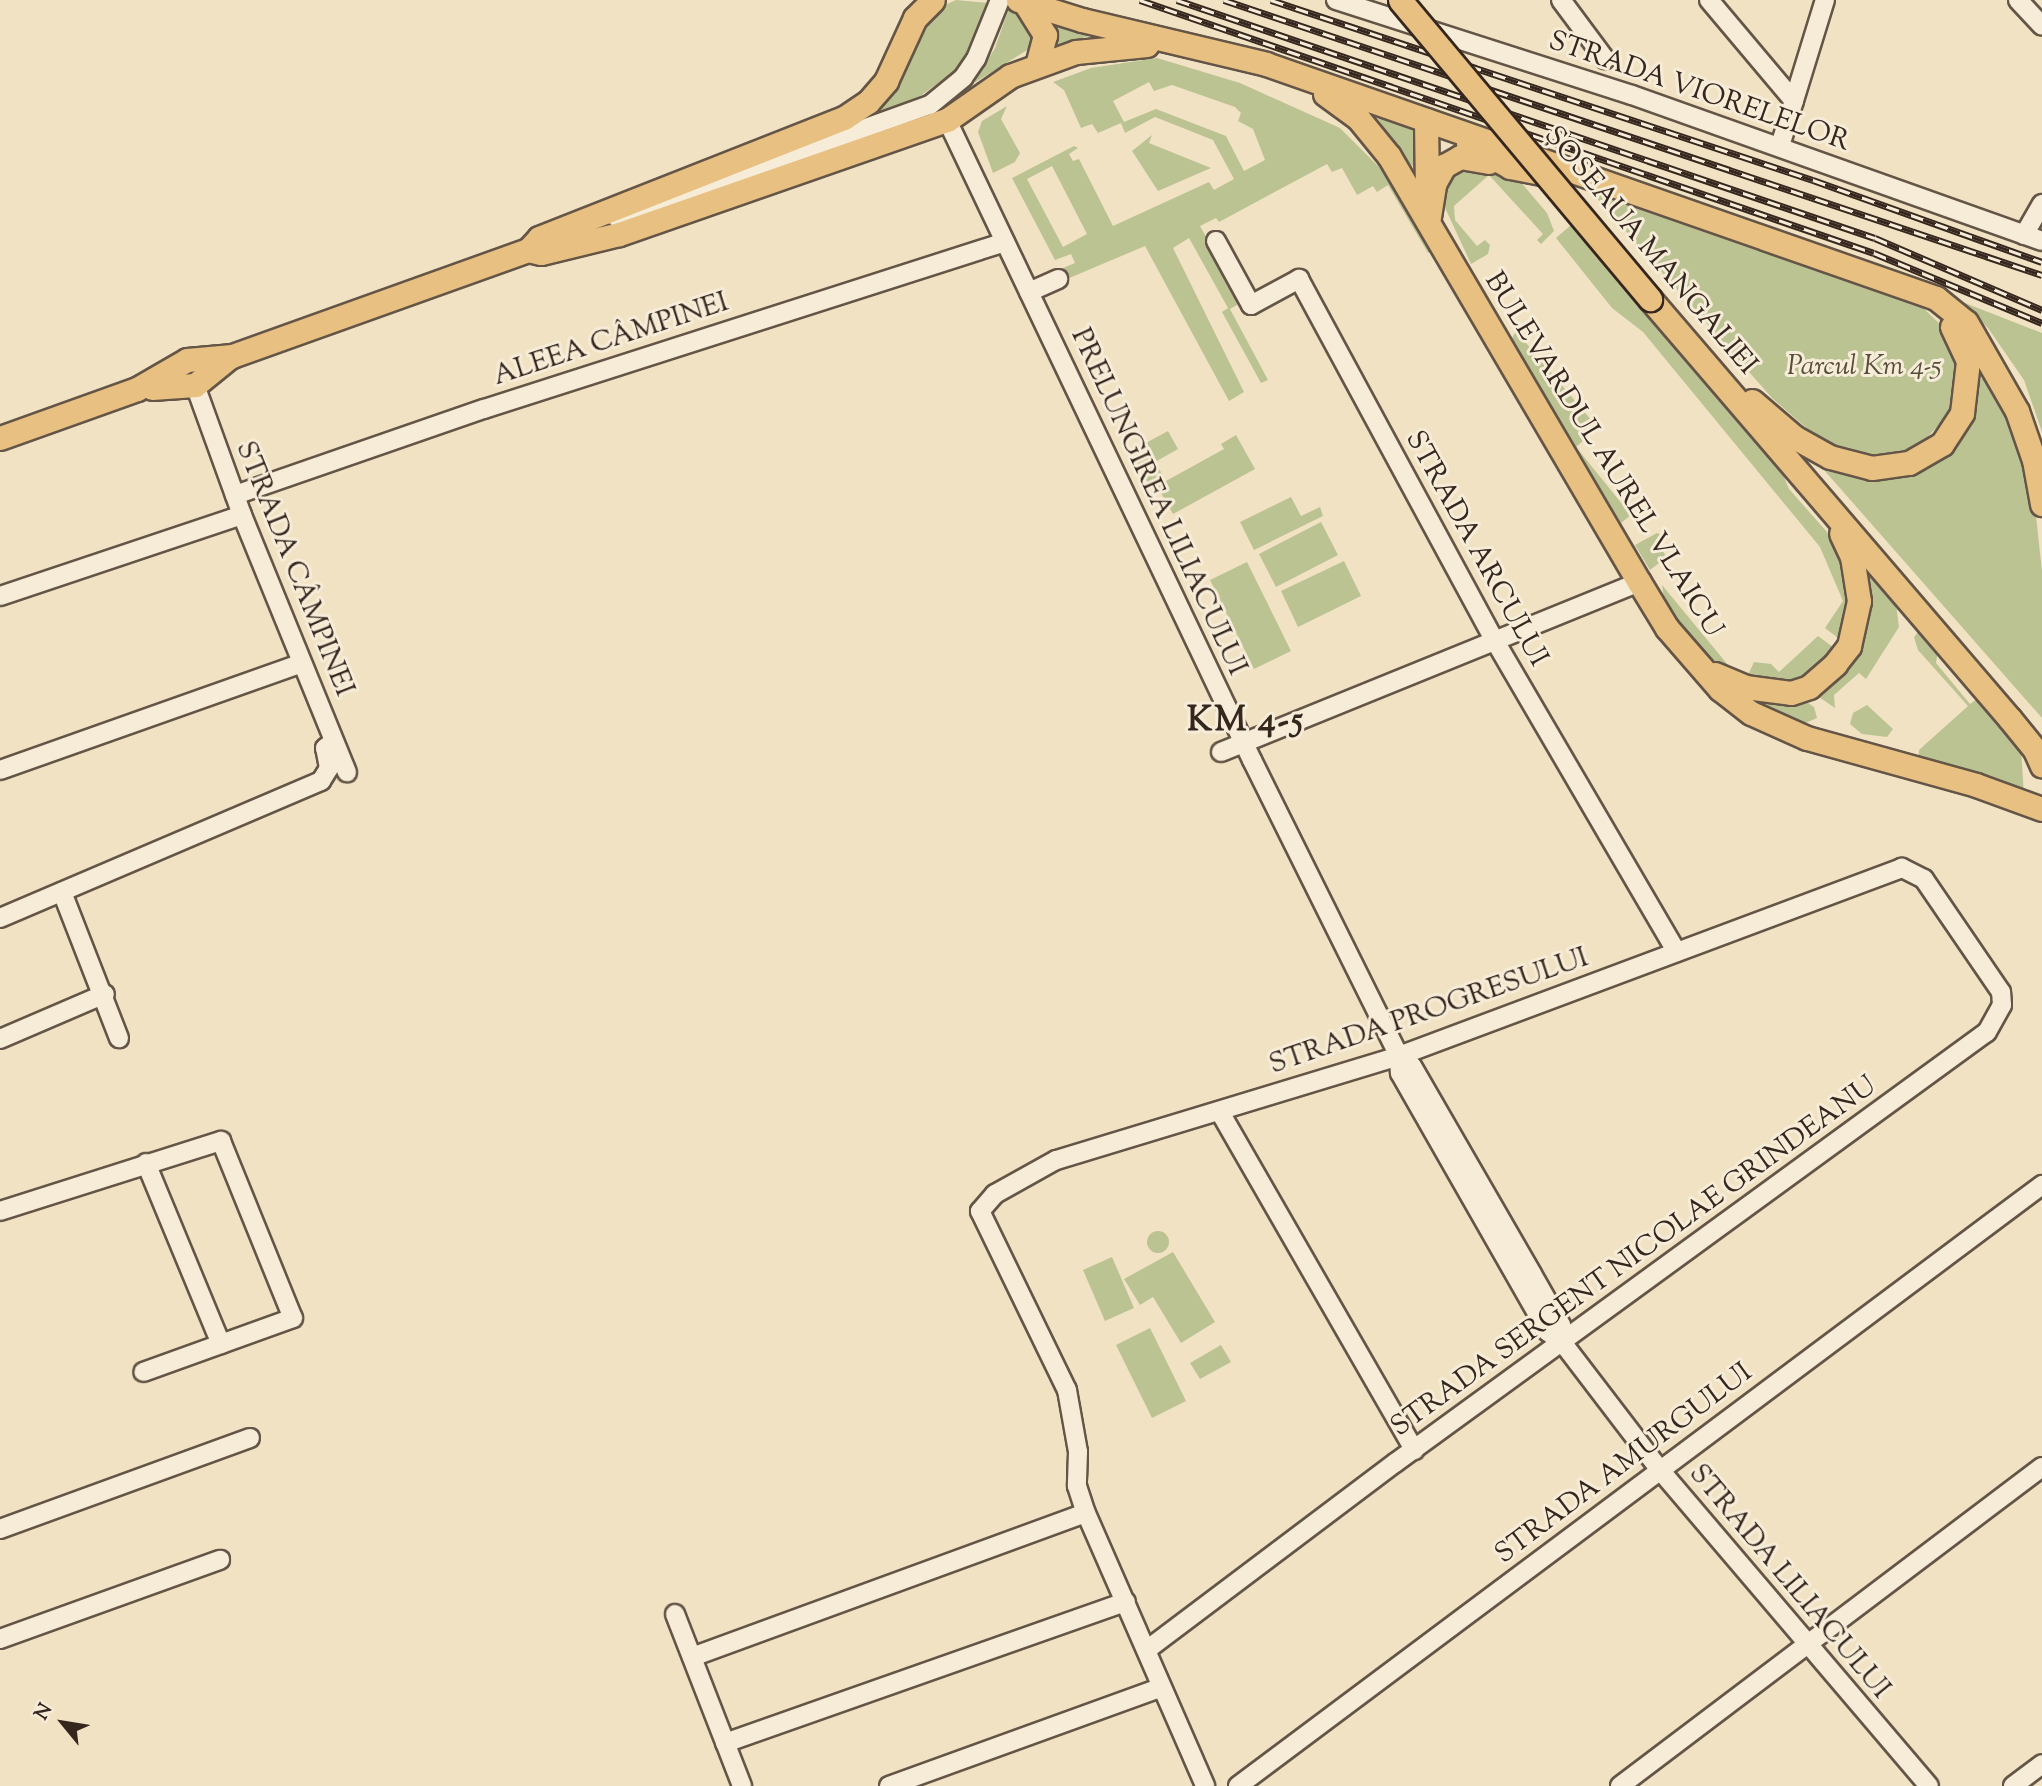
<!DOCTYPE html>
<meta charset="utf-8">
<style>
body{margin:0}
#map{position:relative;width:2042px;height:1786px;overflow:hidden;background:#f1e2c3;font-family:"Sorts Mill Goudy",serif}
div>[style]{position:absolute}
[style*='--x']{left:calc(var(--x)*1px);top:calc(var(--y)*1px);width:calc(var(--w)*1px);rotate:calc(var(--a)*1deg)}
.green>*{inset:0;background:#bbc393}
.round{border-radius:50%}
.roads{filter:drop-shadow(2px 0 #645547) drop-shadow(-2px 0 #645547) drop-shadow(0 2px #645547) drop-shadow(0 -2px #645547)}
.minor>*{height:18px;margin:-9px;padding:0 9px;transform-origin:9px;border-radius:9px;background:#f6ecd8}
.major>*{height:23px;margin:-11.5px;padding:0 11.5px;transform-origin:11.5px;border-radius:11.5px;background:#e8c182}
.rail>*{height:7px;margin-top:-3.5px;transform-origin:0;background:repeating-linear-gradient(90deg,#f6ecd8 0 13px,#35261e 0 26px);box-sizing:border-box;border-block:2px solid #35261e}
.bridges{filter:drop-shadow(2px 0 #35261e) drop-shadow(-2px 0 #35261e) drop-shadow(0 2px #35261e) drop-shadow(0 -2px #35261e)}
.major-bridge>*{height:23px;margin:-11.5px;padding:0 11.5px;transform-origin:11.5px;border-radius:11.5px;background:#e8c182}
span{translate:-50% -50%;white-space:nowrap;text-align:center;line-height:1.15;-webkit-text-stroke:6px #f6ecd8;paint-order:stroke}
.street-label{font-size:28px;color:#35261e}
.park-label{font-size:28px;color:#564d3b;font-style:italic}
.district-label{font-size:35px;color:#35261e;font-weight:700;letter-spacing:2px}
.north{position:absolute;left:28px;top:1688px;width:70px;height:70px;-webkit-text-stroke:5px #f6ecd8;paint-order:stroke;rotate:300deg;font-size:19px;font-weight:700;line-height:28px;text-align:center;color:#35261e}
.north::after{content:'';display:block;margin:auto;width:24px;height:32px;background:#35261e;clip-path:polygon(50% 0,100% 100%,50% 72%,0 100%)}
</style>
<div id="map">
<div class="green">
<i style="clip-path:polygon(956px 0,988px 3px,969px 52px,956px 70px,919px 97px,853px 122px,888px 94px,902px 77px,927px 20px,936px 9px)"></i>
<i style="clip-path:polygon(1009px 8px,1022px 13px,1036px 29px,1032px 47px,974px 83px,995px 48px)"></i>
<i style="clip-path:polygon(1048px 20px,1096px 34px,1051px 47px)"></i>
<i style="clip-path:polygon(evenodd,1157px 58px,1240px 83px,1340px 128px,1388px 176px,1432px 251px,1428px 253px,1388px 185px,1377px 192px,1373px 186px,1357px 195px,1342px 168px,1332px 172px,1327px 164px,1219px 222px,1216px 218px,1200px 226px,1242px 302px,1230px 309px,1268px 380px,1261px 383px,1222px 312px,1228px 308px,1189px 238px,1173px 248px,1244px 392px,1229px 401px,1145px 246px,1067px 279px,1063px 268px,1075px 263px,1071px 254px,1055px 260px,1012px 178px,1074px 146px,1078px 148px,1069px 154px,1073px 161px,1079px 159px,1113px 226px,1209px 182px,1214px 190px,1234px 179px,1213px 140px,1155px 117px,1125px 133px,1121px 123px,1098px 133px,1092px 124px,1081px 128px,1064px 90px,1053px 82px,1091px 68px,1157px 58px,1149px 82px,1154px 91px,1172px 85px,1235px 107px,1241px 113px,1238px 121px,1253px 129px,1265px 160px,1244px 171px,1226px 136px,1156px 109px,1124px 122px,1113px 101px,1149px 82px,1157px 58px,1052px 166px,1087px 234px,1063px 247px,1027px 179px,1052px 166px)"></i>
<i style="clip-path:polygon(1007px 106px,1001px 119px,1020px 153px,1015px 162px,993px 173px,978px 132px,982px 121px)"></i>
<i style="clip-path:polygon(1373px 111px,1417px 132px,1419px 163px,1414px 167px,1403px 158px)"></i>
<i style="clip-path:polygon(1152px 135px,1149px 143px,1211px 168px,1158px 191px,1132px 151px)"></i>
<i style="clip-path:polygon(1455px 166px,1513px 173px,1547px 213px,1554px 231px,1541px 244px,1537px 240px,1543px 234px,1489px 175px,1454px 206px,1455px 220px,1477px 246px,1485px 240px,1490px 245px,1488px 254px,1471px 264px,1441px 199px,1444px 174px)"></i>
<i style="clip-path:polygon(1587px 187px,1918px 303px,1943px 327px,1957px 354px,1954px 399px,1945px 418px,1915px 451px,1875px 459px,1835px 448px,1819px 439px,1772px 398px)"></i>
<i style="clip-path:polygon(1571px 225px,1782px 472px,1789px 489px,1827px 532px,1846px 577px,1849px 606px,1842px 641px,1825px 628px,1843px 601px,1820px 547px,1643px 332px,1612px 308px,1556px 238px)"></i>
<i style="clip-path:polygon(1960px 301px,2042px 333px,2042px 432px,2024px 380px,1988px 328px)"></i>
<i style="clip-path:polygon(1516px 331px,1598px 428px,1576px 447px,1631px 515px,1621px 523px,1512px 338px)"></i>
<i style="clip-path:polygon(1987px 375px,2010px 423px,2033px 489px,2042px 571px,2042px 718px,1817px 462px,1910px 472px,1930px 464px,1946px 453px,1973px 407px,1979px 380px)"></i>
<i style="clip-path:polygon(1168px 431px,1178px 449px,1155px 462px,1166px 481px,1224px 449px,1221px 444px,1236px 435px,1255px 469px,1173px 514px,1156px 484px,1150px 487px,1131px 451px)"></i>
<i style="clip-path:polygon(1291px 497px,1301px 516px,1320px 507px,1323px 516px,1254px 550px,1240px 522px)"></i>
<i style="clip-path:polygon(1321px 522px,1338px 555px,1276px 587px,1259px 554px)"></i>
<i style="clip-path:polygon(1657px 533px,1662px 535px,1655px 541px,1667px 557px,1650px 570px,1635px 545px)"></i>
<i style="clip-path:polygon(1344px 561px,1361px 596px,1298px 627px,1281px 591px)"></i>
<i style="clip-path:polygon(1247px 562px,1291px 651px,1254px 669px,1210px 580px)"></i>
<i style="clip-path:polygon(1867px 567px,1896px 604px,1899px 627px,1866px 679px,1859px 673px,1834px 695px,1835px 708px,1816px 695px,1830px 681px,1862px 569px)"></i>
<i style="clip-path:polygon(1662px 585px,1728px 665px,1748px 675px,1754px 662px,1771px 664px,1779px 672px,1818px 636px,1837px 650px,1803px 678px,1779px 682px,1733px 673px,1708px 656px,1665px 607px)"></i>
<i style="clip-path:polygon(1919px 631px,1938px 651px,1936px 663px,1970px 704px,1977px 699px,2021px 749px,2024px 795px,1918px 765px,1919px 750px,1968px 706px,1918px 650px,1914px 637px)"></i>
<i style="clip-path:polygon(1743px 694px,1799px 697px,1814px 707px,1817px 718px,1794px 728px,1775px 720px)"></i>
<i style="clip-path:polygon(1867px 705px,1893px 729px,1887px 737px,1862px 734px,1850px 724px,1853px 713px)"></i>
<i class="round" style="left:1147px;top:1231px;width:22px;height:22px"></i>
<i style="clip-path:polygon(1173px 1252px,1215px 1322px,1181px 1343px,1153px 1297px,1140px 1305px,1124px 1279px)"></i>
<i style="clip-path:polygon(1112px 1257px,1134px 1308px,1105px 1321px,1083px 1270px)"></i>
<i style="clip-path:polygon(1150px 1328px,1186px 1401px,1152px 1418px,1116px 1345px)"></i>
<i style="clip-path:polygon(1221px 1345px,1231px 1362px,1200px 1379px,1190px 1363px)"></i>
</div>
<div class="roads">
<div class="minor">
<i style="--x:1336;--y:0;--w:311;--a:17.8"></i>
<i style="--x:1632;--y:95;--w:435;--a:19.6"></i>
<i style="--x:1561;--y:0;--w:74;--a:53.3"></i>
<i style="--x:1709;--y:0;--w:132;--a:49.9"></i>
<i style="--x:2018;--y:0;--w:35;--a:47"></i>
<i style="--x:947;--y:120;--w:709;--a:64.52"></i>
<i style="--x:1252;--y:760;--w:330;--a:63.6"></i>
<i style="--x:1399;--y:1056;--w:17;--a:87"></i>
<i style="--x:1400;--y:1073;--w:298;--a:60.3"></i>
<i style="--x:1548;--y:1332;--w:17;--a:36"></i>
<i style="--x:1562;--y:1342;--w:161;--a:52.6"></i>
<i style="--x:1660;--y:1470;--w:415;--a:49.6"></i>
<i style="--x:1780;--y:146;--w:153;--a:-72.9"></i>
<i style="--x:617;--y:218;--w:333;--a:-19.9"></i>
<i style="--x:930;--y:105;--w:43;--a:-39.3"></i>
<i style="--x:963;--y:78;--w:23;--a:-56"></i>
<i style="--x:976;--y:59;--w:64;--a:-67.9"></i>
<i style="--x:2024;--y:235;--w:36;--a:-60"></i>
<i style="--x:1216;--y:241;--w:73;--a:61.3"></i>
<i style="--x:1251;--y:305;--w:55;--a:-28.4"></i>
<i style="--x:1299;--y:279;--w:412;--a:61.6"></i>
<i style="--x:1495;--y:641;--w:360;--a:59.7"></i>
<i style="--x:1029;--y:292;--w:32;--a:-24"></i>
<i style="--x:195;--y:385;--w:138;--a:70.1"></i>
<i style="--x:242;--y:515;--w:278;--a:67.8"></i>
<i style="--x:235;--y:495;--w:263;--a:-19.1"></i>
<i style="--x:484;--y:409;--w:547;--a:-17.77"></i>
<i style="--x:0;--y:596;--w:255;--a:-18.5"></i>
<i style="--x:1221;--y:752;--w:451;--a:-22.1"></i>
<i style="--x:0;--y:770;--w:320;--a:-19.5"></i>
<i style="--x:62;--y:892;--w:157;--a:68.7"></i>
<i style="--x:0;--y:918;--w:349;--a:-23.1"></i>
<i style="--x:321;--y:781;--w:15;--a:-58"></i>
<i style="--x:329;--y:768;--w:20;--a:-101"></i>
<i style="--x:325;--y:748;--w:11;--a:-38"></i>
<i style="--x:0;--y:1039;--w:114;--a:-23.2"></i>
<i style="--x:1399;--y:1056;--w:16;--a:38"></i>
<i style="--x:1412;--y:1066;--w:240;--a:60"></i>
<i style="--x:1532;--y:1274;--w:59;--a:60.4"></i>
<i style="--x:1561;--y:1325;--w:17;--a:87"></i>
<i style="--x:1220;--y:1112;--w:390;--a:60.1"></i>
<i style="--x:146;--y:1163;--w:196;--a:67.5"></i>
<i style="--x:0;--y:1211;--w:232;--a:-17.6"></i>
<i style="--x:221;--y:1141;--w:191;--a:67.9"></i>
<i style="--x:293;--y:1318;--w:159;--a:160.2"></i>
<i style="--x:0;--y:1529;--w:266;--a:-20"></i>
<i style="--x:675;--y:1614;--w:185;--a:68.7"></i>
<i style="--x:0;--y:1639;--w:234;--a:-19.8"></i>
<i style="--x:1148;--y:1649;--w:309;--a:-37"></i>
<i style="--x:1395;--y:1463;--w:732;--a:-36.06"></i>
<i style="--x:1987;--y:1032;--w:31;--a:-61"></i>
<i style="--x:2002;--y:1005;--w:13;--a:-94"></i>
<i style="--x:2001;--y:992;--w:137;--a:-124.3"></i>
<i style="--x:1924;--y:879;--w:25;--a:-153"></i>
<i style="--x:1902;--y:868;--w:537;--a:159.51"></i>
<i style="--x:1399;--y:1056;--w:358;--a:163.1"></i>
<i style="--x:1056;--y:1160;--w:70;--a:150.9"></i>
<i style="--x:995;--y:1194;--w:23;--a:131"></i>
<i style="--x:980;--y:1211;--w:199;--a:64.1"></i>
<i style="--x:1067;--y:1390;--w:63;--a:79.9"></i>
<i style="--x:1078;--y:1452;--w:34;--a:92"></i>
<i style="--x:1077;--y:1486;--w:28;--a:72"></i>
<i style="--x:1086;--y:1513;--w:298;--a:66.4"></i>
<i style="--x:692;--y:1657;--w:419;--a:-20.1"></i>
<i style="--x:725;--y:1743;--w:425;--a:-19.4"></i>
<i style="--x:889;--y:1786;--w:290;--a:-19.9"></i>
<i style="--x:1238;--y:1786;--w:1004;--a:-36.78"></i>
<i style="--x:1620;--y:1786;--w:529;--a:-37.09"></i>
<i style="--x:2013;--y:1786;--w:36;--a:-37"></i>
</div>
<div class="major">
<i style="--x:1018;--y:0;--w:67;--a:17.4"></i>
<i style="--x:1082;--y:20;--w:189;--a:13.4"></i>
<i style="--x:1266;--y:64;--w:710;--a:19.25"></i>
<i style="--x:1936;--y:298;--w:38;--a:39"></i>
<i style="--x:1966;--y:322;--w:103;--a:60.2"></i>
<i style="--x:2017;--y:411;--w:52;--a:70.9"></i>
<i style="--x:2034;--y:460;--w:45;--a:79.7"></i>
<i style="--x:1025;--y:3;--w:38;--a:58"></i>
<i style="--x:1045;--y:35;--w:31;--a:105"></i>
<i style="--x:1325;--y:94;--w:41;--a:36"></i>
<i style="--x:1358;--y:118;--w:49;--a:50.8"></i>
<i style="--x:1389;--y:156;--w:494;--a:59.6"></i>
<i style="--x:1639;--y:582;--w:54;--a:58.7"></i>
<i style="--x:1667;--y:628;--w:81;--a:49"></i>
<i style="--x:1720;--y:689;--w:39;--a:38"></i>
<i style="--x:1751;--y:713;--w:61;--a:24.1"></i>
<i style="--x:1807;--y:738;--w:175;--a:15.5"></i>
<i style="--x:1976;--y:785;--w:70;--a:20"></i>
<i style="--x:1426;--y:120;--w:70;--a:89.2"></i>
<i style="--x:1468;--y:143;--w:48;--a:29.7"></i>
<i style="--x:1510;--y:167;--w:47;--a:11.1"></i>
<i style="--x:1429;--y:217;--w:33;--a:-81"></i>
<i style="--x:1434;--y:184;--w:21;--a:-61"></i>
<i style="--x:1444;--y:166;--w:18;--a:-29"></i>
<i style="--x:1460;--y:157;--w:29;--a:10"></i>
<i style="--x:528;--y:250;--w:13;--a:13"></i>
<i style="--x:541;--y:253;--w:80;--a:-13.7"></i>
<i style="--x:619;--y:234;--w:347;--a:-19.2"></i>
<i style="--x:947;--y:120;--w:77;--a:-34.9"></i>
<i style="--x:1010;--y:76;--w:70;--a:-20"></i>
<i style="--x:1076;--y:52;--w:71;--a:-5.6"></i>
<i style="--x:1650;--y:299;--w:553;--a:49.4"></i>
<i style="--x:2010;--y:719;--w:40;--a:51"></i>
<i style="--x:2035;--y:750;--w:17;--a:66"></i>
<i style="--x:152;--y:388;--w:43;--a:-4"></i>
<i style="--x:195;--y:385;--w:40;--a:-39"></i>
<i style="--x:1752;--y:401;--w:55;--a:40.6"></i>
<i style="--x:1794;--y:437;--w:41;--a:29.1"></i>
<i style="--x:1830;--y:457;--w:43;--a:14.7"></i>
<i style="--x:1872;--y:468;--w:37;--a:-8"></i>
<i style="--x:1909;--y:463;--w:38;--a:-30"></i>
<i style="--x:1942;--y:444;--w:37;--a:-57"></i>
<i style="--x:1962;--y:413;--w:52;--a:-83.4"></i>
<i style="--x:1968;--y:361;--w:38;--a:-115"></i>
<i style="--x:0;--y:438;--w:145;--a:-19.7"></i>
<i style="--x:137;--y:389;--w:58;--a:-30.1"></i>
<i style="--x:187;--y:360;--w:45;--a:-5.1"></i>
<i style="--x:232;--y:356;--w:314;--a:-19.7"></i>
<i style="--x:528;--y:250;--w:16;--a:-47"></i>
<i style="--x:539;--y:238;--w:328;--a:-21.5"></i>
<i style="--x:844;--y:118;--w:29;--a:-34"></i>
<i style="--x:868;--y:102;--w:28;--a:-49"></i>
<i style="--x:886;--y:81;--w:69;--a:-65.3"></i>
<i style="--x:915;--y:18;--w:25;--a:-45"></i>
<i style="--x:1715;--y:674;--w:33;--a:23"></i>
<i style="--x:1745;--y:687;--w:46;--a:7.4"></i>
<i style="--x:1791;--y:693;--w:19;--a:-18"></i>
<i style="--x:1809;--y:687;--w:35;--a:-41"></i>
<i style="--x:1835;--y:664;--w:23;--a:-52"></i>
<i style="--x:1849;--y:646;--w:46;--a:-77.5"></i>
<i style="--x:1859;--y:601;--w:45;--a:-99"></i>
<i style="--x:1852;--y:557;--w:26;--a:-115"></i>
</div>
</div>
<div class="rail">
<i style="--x:1140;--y:0;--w:776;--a:19.02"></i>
<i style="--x:1874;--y:253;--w:182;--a:22.6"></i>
<i style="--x:1177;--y:0;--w:737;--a:18.83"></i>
<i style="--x:1875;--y:238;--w:182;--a:23.3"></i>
<i style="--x:1224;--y:0;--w:863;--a:18.58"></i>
<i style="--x:1271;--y:0;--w:571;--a:18.37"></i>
<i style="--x:1813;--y:180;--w:243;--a:19.7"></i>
</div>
<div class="bridges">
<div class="major-bridge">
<i style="--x:1400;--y:0;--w:390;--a:50.1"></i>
</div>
</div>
<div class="street-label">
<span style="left:1699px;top:92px;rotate:19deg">STRADA VIORELELOR</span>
<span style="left:1650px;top:251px;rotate:50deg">ȘOSEAUA MANGALIEI</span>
<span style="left:611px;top:340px;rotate:-18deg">ALEEA CÂMPINEI</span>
<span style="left:1603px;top:455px;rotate:58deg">BULEVARDUL AUREL VLAICU</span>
<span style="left:1158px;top:502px;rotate:65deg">PRELUNGIREA LILIACULUI</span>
<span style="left:1476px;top:549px;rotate:61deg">STRADA ARCULUI</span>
<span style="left:294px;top:569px;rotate:68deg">STRADA CÂMPINEI</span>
<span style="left:1429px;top:1012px;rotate:-19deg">STRADA PROGRESULUI</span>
<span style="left:1634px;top:1257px;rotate:-36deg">STRADA SERGENT NICOLAE GRINDEANU</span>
<span style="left:1624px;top:1464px;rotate:-37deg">STRADA AMURGULUI</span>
<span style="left:1789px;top:1582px;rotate:50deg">STRADA LILIACULUI</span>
</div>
<div class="park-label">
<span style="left:1864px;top:367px">Parcul Km 4-5</span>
</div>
<div class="district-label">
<span style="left:1246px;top:722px">KM 4-5</span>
</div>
<div class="north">N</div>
</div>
